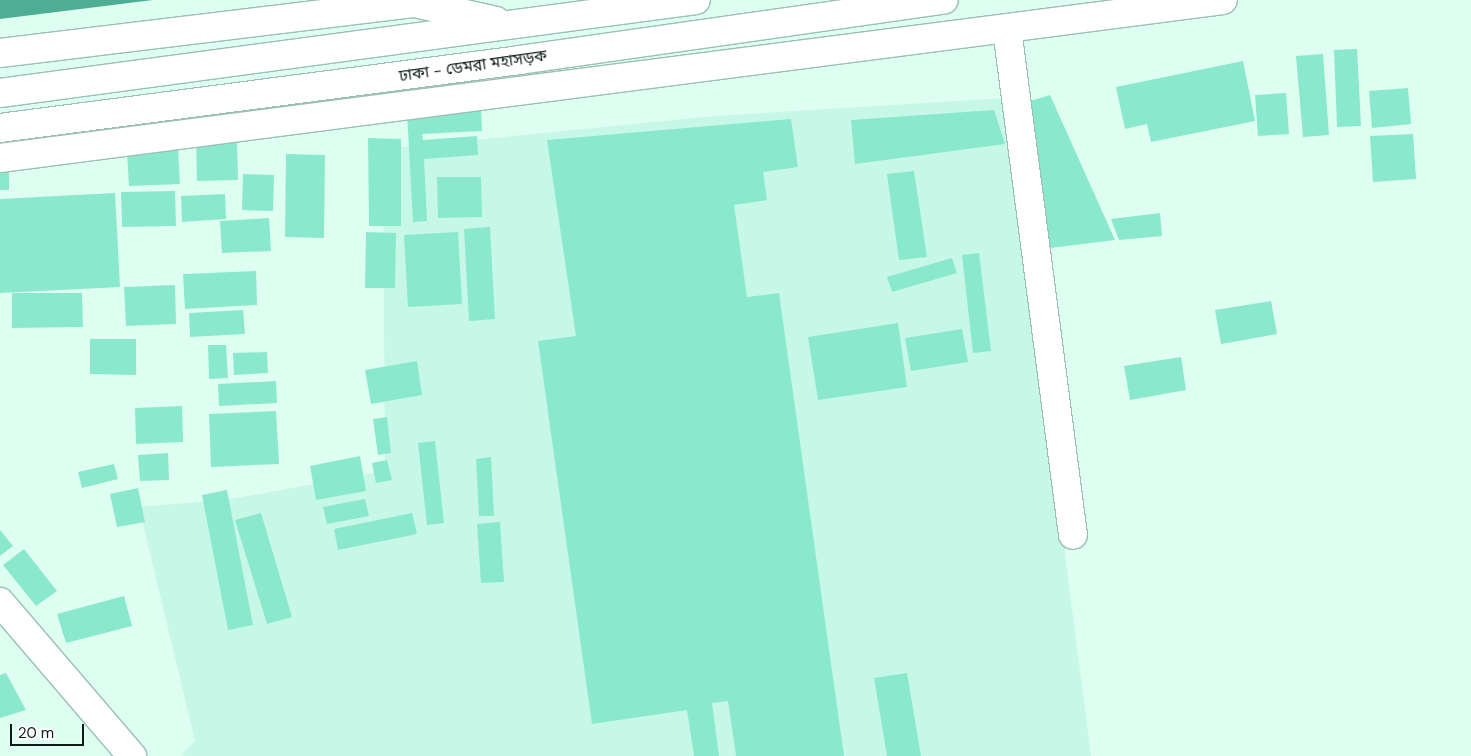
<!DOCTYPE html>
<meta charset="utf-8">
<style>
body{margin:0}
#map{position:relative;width:1471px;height:756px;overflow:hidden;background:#defef2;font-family:"DM Sans","Noto Sans Bengali",sans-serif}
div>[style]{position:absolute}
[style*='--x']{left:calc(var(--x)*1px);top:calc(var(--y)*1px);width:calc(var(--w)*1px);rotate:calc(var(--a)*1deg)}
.built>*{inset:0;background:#c7f7e7}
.water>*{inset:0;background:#4eae93}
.building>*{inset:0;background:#8ae9cc}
.roads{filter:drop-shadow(1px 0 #9ac0b3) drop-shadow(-1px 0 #9ac0b3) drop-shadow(0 1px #9ac0b3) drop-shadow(0 -1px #9ac0b3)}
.street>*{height:28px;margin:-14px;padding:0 14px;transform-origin:14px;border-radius:14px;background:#fff}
.secondary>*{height:28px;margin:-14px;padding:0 14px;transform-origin:14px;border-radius:14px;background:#fff}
.primary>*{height:28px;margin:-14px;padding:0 14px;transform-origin:14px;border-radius:14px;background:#fff}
.bridges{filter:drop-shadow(1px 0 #9ac0b3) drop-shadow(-1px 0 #9ac0b3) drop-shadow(0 1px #9ac0b3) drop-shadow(0 -1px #9ac0b3)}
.primary-bridge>*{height:28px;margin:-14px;padding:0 14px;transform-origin:14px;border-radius:14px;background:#fff}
span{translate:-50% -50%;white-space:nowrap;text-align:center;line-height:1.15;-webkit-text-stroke:4px #fff;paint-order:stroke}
.street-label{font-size:16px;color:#0e1d18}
.scale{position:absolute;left:10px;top:724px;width:74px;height:22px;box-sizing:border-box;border:2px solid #0e1d18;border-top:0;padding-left:6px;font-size:15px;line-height:18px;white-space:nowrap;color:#0e1d18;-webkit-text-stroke:4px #fff;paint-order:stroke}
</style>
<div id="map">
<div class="built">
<i style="clip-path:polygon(1006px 98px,1091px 756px,185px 756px,182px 754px,195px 741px,139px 507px,232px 499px,385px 471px,383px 149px,715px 116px)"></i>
</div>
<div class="water">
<i style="clip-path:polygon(0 0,153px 0,0 19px)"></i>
</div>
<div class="building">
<i style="clip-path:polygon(1357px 49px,1361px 126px,1337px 127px,1334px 50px)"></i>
<i style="clip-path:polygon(1323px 54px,1329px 135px,1303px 137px,1296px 56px)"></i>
<i style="clip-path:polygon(1243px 61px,1255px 121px,1151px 142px,1147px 124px,1125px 129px,1116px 87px)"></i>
<i style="clip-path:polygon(1408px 88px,1411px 124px,1372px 128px,1369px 91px)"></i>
<i style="clip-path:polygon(1286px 93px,1289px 134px,1258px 136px,1255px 95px)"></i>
<i style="clip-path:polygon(1050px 95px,1115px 240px,1050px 248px,1027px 102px)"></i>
<i style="clip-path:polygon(481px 108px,482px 131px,422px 134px,423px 140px,477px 136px,478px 155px,424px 159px,427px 221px,413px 222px,407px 112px)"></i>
<i style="clip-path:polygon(994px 110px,1005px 144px,855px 164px,851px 120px)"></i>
<i style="clip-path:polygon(791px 119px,798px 167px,763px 172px,767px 200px,734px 205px,747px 297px,779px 293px,844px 756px,736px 756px,728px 701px,712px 703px,719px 756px,694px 756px,687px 710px,592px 724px,538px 341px,576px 336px,547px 140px)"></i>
<i style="clip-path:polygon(1413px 134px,1416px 179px,1373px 182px,1370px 136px)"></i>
<i style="clip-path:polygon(368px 138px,401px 139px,401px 226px,369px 226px)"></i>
<i style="clip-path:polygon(237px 139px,238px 180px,197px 181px,196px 140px)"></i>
<i style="clip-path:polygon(178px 150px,180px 184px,129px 186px,127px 152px)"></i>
<i style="clip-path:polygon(286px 154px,325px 155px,324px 238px,285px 237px)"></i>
<i style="clip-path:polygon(0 166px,9px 166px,9px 190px,0 190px)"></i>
<i style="clip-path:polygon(914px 171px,927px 257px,899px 260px,887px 174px)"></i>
<i style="clip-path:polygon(243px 174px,274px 175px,273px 211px,242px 210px)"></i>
<i style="clip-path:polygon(437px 177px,481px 177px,482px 217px,438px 218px)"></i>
<i style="clip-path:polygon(175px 191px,176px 226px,122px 227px,121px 192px)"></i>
<i style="clip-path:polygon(115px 193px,120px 287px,0 293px,0 199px)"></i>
<i style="clip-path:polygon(225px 194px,226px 219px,182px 222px,181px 196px)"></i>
<i style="clip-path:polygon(1160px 213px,1162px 236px,1119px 240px,1111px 219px)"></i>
<i style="clip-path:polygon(269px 218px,271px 251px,222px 253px,220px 221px)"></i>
<i style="clip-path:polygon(490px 227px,495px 319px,469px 321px,464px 229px)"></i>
<i style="clip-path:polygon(366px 232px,396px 233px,395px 288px,365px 288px)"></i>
<i style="clip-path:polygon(458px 232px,462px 304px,408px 307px,404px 235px)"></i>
<i style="clip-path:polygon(979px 253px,991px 351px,973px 353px,962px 255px)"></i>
<i style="clip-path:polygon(952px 258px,957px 273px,892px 292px,887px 277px)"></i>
<i style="clip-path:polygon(256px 271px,257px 305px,185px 309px,183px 274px)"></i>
<i style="clip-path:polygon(175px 285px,176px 324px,126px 326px,124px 287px)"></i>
<i style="clip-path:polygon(12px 293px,82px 293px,83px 327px,12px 328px)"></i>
<i style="clip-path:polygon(1271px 301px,1277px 334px,1221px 344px,1215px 310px)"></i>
<i style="clip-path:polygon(243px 310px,245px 334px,190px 337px,189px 313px)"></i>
<i style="clip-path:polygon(898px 323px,907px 387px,818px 400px,808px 337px)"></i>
<i style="clip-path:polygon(962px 329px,968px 362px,911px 371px,905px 338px)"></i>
<i style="clip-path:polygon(90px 339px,136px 339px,136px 375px,90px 374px)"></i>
<i style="clip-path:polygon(208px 345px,226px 345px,228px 378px,209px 379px)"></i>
<i style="clip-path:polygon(267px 352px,268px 373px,234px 375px,233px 353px)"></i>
<i style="clip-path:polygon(1181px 357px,1186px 390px,1130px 400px,1124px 366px)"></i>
<i style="clip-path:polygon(417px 361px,422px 395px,371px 404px,365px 370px)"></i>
<i style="clip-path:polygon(276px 381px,277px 403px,219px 406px,218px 384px)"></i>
<i style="clip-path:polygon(182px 406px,183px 442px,136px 444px,135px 408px)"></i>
<i style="clip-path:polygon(276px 411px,279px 464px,211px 467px,209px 414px)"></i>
<i style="clip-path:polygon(387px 417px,391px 453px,378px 455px,373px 419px)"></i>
<i style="clip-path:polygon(435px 441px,444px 523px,427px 525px,418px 443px)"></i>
<i style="clip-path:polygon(168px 453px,169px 480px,140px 481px,138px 455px)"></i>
<i style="clip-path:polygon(360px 456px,366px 491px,316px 500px,310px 466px)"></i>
<i style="clip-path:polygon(491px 457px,494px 516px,479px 516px,476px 459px)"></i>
<i style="clip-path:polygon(387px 460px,392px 480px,376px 483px,372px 463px)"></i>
<i style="clip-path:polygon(114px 464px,118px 479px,82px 488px,78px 472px)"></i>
<i style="clip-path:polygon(138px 488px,145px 522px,117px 527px,110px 494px)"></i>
<i style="clip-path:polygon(227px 490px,253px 625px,228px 630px,202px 495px)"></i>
<i style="clip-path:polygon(365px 499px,369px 516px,327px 524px,323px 507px)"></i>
<i style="clip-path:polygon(261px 513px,292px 617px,267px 624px,235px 520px)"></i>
<i style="clip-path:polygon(412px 513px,417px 534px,338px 550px,334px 529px)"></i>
<i style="clip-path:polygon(500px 522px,504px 582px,481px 583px,477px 524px)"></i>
<i style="clip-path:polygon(0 530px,13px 546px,0 556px)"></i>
<i style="clip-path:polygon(24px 549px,57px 591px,36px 606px,3px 565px)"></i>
<i style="clip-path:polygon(124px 596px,132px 626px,66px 643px,57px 614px)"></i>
<i style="clip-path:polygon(6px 673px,26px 710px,0 718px,0 675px)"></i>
<i style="clip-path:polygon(907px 673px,921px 756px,887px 756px,874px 678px)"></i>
</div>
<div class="roads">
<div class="street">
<i style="--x:1007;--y:29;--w:510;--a:82.57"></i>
<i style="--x:0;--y:158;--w:1233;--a:-7.36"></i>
</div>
<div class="secondary">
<i style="--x:0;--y:602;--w:203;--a:49.4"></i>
</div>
<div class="primary">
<i style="--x:0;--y:53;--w:418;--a:-6.9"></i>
<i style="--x:415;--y:3;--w:83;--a:12.5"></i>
<i style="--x:0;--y:93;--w:702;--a:-7.61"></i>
</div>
</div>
<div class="bridges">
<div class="primary-bridge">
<i style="--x:0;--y:128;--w:524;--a:-7.45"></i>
<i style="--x:520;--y:60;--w:428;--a:-8.1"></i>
</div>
</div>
<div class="street-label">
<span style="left:473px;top:66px;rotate:-8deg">ঢাকা - ডেমরা মহাসড়ক</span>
</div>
<div class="scale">20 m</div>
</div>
